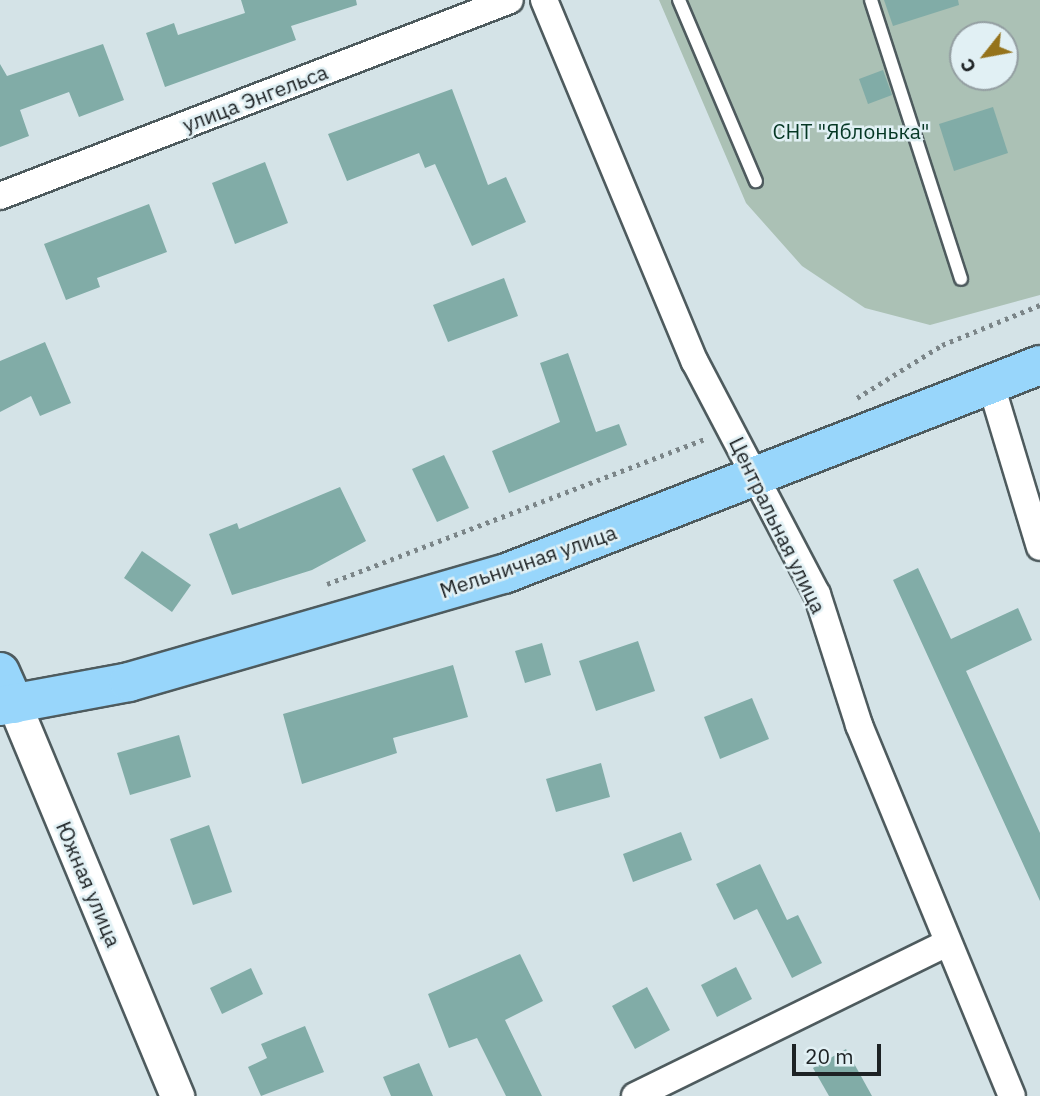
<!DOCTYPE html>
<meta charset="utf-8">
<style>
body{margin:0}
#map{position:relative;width:1040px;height:1096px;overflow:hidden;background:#d4e3e7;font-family:"IBM Plex Sans",sans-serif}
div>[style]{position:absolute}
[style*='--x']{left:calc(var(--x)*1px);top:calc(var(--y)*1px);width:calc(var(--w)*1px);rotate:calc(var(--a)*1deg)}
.green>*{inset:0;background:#abc1b5}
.building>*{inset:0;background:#81aca7}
.path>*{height:4.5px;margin-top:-2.25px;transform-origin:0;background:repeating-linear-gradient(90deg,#7b8588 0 3.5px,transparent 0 8.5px)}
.roads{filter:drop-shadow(2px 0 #4e5b5e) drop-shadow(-2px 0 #4e5b5e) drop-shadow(0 2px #4e5b5e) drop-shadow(0 -2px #4e5b5e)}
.service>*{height:12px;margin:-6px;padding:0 6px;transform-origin:6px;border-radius:6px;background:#fff}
.minor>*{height:26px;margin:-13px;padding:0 13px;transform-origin:13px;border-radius:13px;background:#fff}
.tertiary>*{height:33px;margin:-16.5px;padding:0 16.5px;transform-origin:16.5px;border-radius:16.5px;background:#fff}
.primary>*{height:38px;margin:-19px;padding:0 19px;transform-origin:19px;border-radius:19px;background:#98d6fb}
span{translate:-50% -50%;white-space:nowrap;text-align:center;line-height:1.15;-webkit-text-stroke:5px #e1f0f4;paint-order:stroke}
.street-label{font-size:21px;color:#1d2224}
.park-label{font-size:21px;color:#053724}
.north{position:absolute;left:949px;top:21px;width:70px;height:70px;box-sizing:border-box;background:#e1f0f4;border:2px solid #939ea1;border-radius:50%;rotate:239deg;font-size:19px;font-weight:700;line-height:28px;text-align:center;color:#1d2224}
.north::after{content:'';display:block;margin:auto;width:24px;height:32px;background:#95731b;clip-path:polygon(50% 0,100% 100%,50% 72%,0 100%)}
.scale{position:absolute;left:792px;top:1044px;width:89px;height:32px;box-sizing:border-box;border:4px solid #1d2224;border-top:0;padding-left:9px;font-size:21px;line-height:24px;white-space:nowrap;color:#1d2224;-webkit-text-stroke:5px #e1f0f4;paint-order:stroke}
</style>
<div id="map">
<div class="green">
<i style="clip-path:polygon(evenodd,659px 0,1040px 0,1040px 295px,930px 325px,865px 308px,802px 266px,746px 203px,659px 0,963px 35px,1005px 35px,1005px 77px,963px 77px,963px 35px)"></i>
</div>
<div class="building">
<i style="clip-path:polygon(241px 0,356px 0,357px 5px,291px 26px,296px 40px,165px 87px,146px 33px,174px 23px,178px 35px,245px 13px)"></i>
<i style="clip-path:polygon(884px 0,958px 0,959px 5px,893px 26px)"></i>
<i style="clip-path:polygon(103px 44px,124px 100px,79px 117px,69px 92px,20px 110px,29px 136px,0 147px,0 64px,7px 76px)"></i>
<i style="clip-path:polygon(883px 70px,892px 95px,868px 104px,859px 79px)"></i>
<i style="clip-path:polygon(452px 89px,488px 185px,506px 177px,526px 222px,472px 246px,435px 164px,425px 168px,419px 153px,347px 181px,328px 134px)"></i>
<i style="clip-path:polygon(993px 107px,1008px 153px,954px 171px,939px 124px)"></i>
<i style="clip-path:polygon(265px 162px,288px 223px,235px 244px,212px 183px)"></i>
<i style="clip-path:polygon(149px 204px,167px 252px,97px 278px,100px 287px,66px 300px,44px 244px)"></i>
<i style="clip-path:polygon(504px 278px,518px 316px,448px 342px,433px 305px)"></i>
<i style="clip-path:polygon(45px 342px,71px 403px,40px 416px,31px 396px,0 412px,0 361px)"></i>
<i style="clip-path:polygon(568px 353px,596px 432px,619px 424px,627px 445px,509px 493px,492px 451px,560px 422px,540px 363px)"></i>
<i style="clip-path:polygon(444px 455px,469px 508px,437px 522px,412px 469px)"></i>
<i style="clip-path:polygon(340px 487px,366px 541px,312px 570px,232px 595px,209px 534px,237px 523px,239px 529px)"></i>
<i style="clip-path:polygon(142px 551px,191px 585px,172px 612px,124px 578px)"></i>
<i style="clip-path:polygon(918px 568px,951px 639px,1018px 608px,1032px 640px,966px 671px,1040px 833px,1040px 901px,893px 580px)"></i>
<i style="clip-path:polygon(638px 641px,655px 691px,596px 711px,579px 661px)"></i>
<i style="clip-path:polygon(542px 643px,551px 675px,525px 683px,515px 651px)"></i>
<i style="clip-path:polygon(453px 665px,468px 717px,393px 738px,397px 753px,302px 784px,283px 714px)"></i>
<i style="clip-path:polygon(752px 698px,769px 739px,720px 759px,704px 717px)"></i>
<i style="clip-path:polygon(179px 735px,191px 777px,130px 795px,117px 753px)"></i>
<i style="clip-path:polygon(601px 763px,610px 797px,556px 812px,546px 779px)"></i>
<i style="clip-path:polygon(209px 825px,232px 892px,193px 905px,170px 839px)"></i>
<i style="clip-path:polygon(681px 832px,692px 860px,633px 882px,623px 854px)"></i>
<i style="clip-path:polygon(760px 864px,787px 920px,798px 915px,822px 963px,792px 978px,757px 909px,734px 920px,716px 884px)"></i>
<i style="clip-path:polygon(520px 954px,543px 1001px,505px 1020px,542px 1096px,506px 1096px,477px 1038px,449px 1048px,428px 994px)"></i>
<i style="clip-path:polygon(736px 967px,752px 999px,717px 1017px,701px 985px)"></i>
<i style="clip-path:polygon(251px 968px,263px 994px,222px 1014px,210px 988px)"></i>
<i style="clip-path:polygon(647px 987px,670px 1030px,635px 1049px,612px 1006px)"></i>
<i style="clip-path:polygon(305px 1026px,324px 1072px,261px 1096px,248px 1067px,267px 1058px,261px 1044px)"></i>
<i style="clip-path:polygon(846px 1049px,872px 1096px,829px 1096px,813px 1068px)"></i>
<i style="clip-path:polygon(419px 1063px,433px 1096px,391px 1096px,383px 1077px)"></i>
</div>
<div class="path">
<i style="--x:857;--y:398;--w:100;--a:-31.9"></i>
<i style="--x:942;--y:345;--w:106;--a:-22.2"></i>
<i style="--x:327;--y:584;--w:405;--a:-21"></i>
</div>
<div class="roads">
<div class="service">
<i style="--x:679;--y:0;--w:197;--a:67"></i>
<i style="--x:871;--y:0;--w:293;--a:72.1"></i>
</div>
<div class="minor">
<i style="--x:544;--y:0;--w:392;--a:67.4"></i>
<i style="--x:695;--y:362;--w:262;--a:62.3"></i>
<i style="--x:817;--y:594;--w:138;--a:72.2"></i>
<i style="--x:859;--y:725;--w:401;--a:67.6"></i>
<i style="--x:0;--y:196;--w:546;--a:-21.02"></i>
<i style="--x:991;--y:385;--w:169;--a:73.2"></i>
<i style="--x:635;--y:1096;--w:348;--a:-26.1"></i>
</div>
<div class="tertiary">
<i style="--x:14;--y:704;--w:425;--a:67.4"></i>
</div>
<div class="primary">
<i style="--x:0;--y:672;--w:35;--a:66"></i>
<i style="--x:0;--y:706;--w:131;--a:-10.5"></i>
<i style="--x:129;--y:682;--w:390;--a:-16.1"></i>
<i style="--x:504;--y:574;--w:575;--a:-21.3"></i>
</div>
</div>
<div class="street-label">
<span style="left:255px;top:98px;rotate:-21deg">улица Энгельса</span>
<span style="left:778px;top:525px;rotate:64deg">Центральная улица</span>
<span style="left:528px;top:561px;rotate:-19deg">Мельничная улица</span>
<span style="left:89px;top:884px;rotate:67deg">Южная улица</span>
</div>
<div class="park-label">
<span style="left:851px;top:131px">СНТ "Яблонька"</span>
</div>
<div class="north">С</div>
<div class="scale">20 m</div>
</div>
